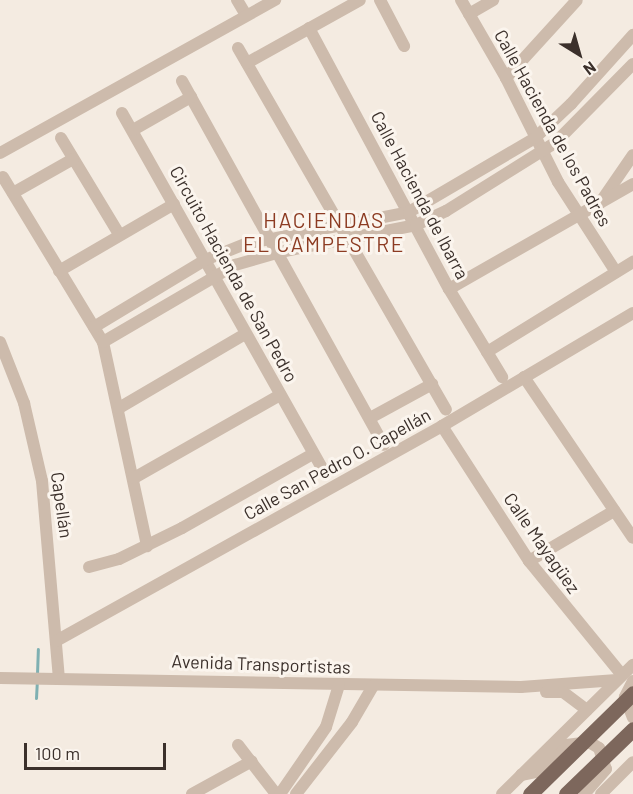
<!DOCTYPE html>
<meta charset="utf-8">
<style>
body{margin:0}
#map{position:relative;width:633px;height:794px;overflow:hidden;background:#f4ebe1;font-family:Barlow,sans-serif}
div>[style]{position:absolute}
[style*='--x']{left:calc(var(--x)*1px);top:calc(var(--y)*1px);width:calc(var(--w)*1px);rotate:calc(var(--a)*1deg)}
.stream>*{height:3px;margin:-1.5px;padding:0 1.5px;transform-origin:1.5px;border-radius:1.5px;background:#7fb0b2}
.minor>*{height:12px;margin:-6px;padding:0 6px;transform-origin:6px;border-radius:6px;background:#cdbbac}
.major-bridge>*{height:15px;margin:-7.5px;padding:0 7.5px;transform-origin:7.5px;border-radius:7.5px;background:#7d675c}
span{translate:-50% -50%;white-space:nowrap;text-align:center;line-height:1.15;-webkit-text-stroke:6px #fbf5ee;paint-order:stroke}
.street-label{font-size:18px;color:#3b302b}
.quarter-label{font-size:21px;color:#8c3b22;letter-spacing:1.5px}
.north{position:absolute;left:549px;top:24px;width:60px;height:60px;-webkit-text-stroke:4px #fbf5ee;paint-order:stroke;rotate:143deg;font-size:16px;font-weight:700;line-height:24px;text-align:center;color:#3b302b}
.north::after{content:'';display:block;margin:auto;width:21px;height:27px;background:#3b302b;clip-path:polygon(50% 0,100% 100%,50% 72%,0 100%)}
.scale{position:absolute;left:24px;top:743px;width:142px;height:27px;box-sizing:border-box;border:3px solid #3b302b;border-top:0;padding-left:8px;font-size:18px;line-height:21px;white-space:nowrap;color:#3b302b;-webkit-text-stroke:4px #fbf5ee;paint-order:stroke}
</style>
<div id="map">
<div class="stream">
<i style="--x:37;--y:674;--w:25;--a:-88"></i>
<i style="--x:36;--y:698;--w:17;--a:-87"></i>
</div>
<div class="minor">
<i style="--x:237;--y:0;--w:17;--a:59"></i>
<i style="--x:380;--y:0;--w:52;--a:62.4"></i>
<i style="--x:461;--y:0;--w:90;--a:60"></i>
<i style="--x:506;--y:78;--w:116;--a:63.4"></i>
<i style="--x:558;--y:182;--w:107;--a:57.2"></i>
<i style="--x:469;--y:14;--w:28;--a:-30"></i>
<i style="--x:309;--y:28;--w:296;--a:61.8"></i>
<i style="--x:449;--y:289;--w:103;--a:58.9"></i>
<i style="--x:238;--y:48;--w:417;--a:60.1"></i>
<i style="--x:247;--y:63;--w:129;--a:-29.1"></i>
<i style="--x:506;--y:78;--w:105;--a:-47.7"></i>
<i style="--x:182;--y:81;--w:416;--a:61"></i>
<i style="--x:122;--y:113;--w:414;--a:60.6"></i>
<i style="--x:133;--y:130;--w:67;--a:-29.6"></i>
<i style="--x:61;--y:138;--w:112;--a:58.9"></i>
<i style="--x:0;--y:153;--w:315;--a:-29.1"></i>
<i style="--x:3;--y:177;--w:193;--a:58.8"></i>
<i style="--x:103;--y:342;--w:209;--a:77.8"></i>
<i style="--x:13;--y:193;--w:69;--a:-29.5"></i>
<i style="--x:600;--y:203;--w:58;--a:-55.5"></i>
<i style="--x:59;--y:271;--w:133;--a:-30.2"></i>
<i style="--x:449;--y:289;--w:212;--a:-29.7"></i>
<i style="--x:94;--y:327;--w:130;--a:-31.1"></i>
<i style="--x:205;--y:260;--w:43;--a:-21.8"></i>
<i style="--x:245;--y:244;--w:167;--a:-11"></i>
<i style="--x:409;--y:212;--w:146;--a:-30.4"></i>
<i style="--x:535;--y:138;--w:50;--a:-43.4"></i>
<i style="--x:571;--y:104;--w:93;--a:-48.1"></i>
<i style="--x:0;--y:342;--w:66;--a:68.5"></i>
<i style="--x:24;--y:403;--w:80;--a:77"></i>
<i style="--x:42;--y:481;--w:198;--a:85.1"></i>
<i style="--x:103;--y:342;--w:153;--a:-30.3"></i>
<i style="--x:235;--y:265;--w:47;--a:-16.1"></i>
<i style="--x:280;--y:252;--w:139;--a:-11.2"></i>
<i style="--x:416;--y:225;--w:33;--a:-25"></i>
<i style="--x:446;--y:211;--w:128;--a:-32"></i>
<i style="--x:555;--y:143;--w:111;--a:-45.4"></i>
<i style="--x:487;--y:352;--w:172;--a:-31.7"></i>
<i style="--x:524;--y:377;--w:194;--a:55.9"></i>
<i style="--x:119;--y:408;--w:146;--a:-30.4"></i>
<i style="--x:370;--y:418;--w:71;--a:-28.7"></i>
<i style="--x:442;--y:426;--w:161;--a:57.2"></i>
<i style="--x:529;--y:561;--w:147;--a:50.8"></i>
<i style="--x:134;--y:478;--w:168;--a:-29.6"></i>
<i style="--x:529;--y:561;--w:99;--a:-30.5"></i>
<i style="--x:89;--y:567;--w:31;--a:-15"></i>
<i style="--x:119;--y:559;--w:70;--a:-26.2"></i>
<i style="--x:182;--y:528;--w:150;--a:-29.5"></i>
<i style="--x:56;--y:641;--w:442;--a:-29.1"></i>
<i style="--x:442;--y:426;--w:222;--a:-30.6"></i>
<i style="--x:0;--y:678;--w:521;--a:0.99"></i>
<i style="--x:521;--y:687;--w:96;--a:-4.2"></i>
<i style="--x:633;--y:681;--w:18;--a:117"></i>
<i style="--x:625;--y:697;--w:22;--a:69"></i>
<i style="--x:546;--y:692;--w:17;--a:0"></i>
<i style="--x:563;--y:692;--w:30;--a:37"></i>
<i style="--x:238;--y:745;--w:62;--a:52.2"></i>
<i style="--x:521;--y:775;--w:16;--a:-11"></i>
<i style="--x:537;--y:772;--w:40;--a:-43"></i>
<i style="--x:566;--y:745;--w:23;--a:-7"></i>
<i style="--x:589;--y:742;--w:12;--a:31"></i>
<i style="--x:599;--y:748;--w:22;--a:72"></i>
<i style="--x:606;--y:769;--w:33;--a:131"></i>
<i style="--x:192;--y:794;--w:68;--a:-28.8"></i>
<i style="--x:280;--y:794;--w:81;--a:-55.5"></i>
<i style="--x:326;--y:727;--w:44;--a:-72.8"></i>
<i style="--x:296;--y:794;--w:91;--a:-52.1"></i>
<i style="--x:352;--y:722;--w:42;--a:-59.7"></i>
<i style="--x:502;--y:794;--w:184;--a:-44.6"></i>
<i style="--x:601;--y:794;--w:45;--a:-45"></i>
</div>
<div class="major-bridge">
<i style="--x:530;--y:794;--w:144;--a:-44.4"></i>
<i style="--x:566;--y:794;--w:93;--a:-44.1"></i>
</div>
<div class="street-label">
<span style="left:553px;top:128px;rotate:61deg">Calle Hacienda de los Padres</span>
<span style="left:420px;top:195px;rotate:62deg">Calle Hacienda de Ibarra</span>
<span style="left:234px;top:274px;rotate:61deg">Circuito Hacienda de San Pedro</span>
<span style="left:337px;top:464px;rotate:-29deg">Calle San Pedro O. Capellán</span>
<span style="left:62px;top:505px;rotate:82deg">Capellán</span>
<span style="left:542px;top:543px;rotate:55deg">Calle Mayagüez</span>
<span style="left:261px;top:664px;rotate:2deg">Avenida Transportistas</span>
</div>
<div class="quarter-label">
<span style="left:324px;top:232px">HACIENDAS<br>EL CAMPESTRE</span>
</div>
<div class="north">N</div>
<div class="scale">100 m</div>
</div>
